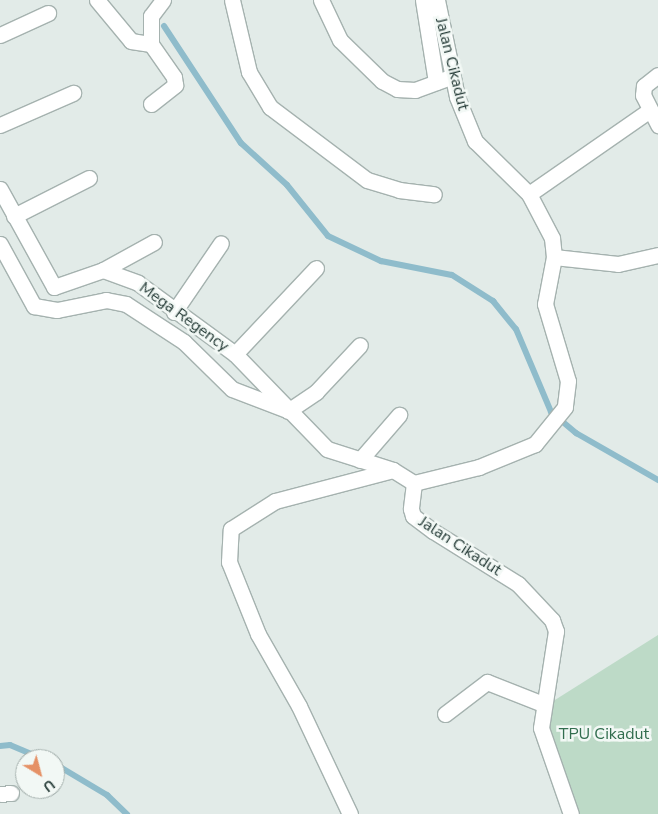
<!DOCTYPE html>
<style>
body{margin:0}
#map{position:relative;width:658px;height:814px;overflow:hidden;background:#e2ebe8;font-family:"Nunito Sans",sans-serif}
div>[style]{position:absolute}
[style*='--x']{left:calc(var(--x)*1px);top:calc(var(--y)*1px);width:calc(var(--w)*1px);rotate:calc(var(--a)*1deg)}
.green>*{inset:0;background:#bddac7}
.stream>*{height:6px;margin:-3px;padding:0 3px;transform-origin:3px;border-radius:3px;background:#8fbccb}
.roads{filter:drop-shadow(1px 0 #a5b2af) drop-shadow(-1px 0 #a5b2af) drop-shadow(0 1px #a5b2af) drop-shadow(0 -1px #a5b2af)}
.minor>*{height:15px;margin:-7.5px;padding:0 7.5px;transform-origin:7.5px;border-radius:7.5px;background:#fff}
span{translate:-50% -50%;white-space:nowrap;text-align:center;line-height:1.15;-webkit-text-stroke:5px #f2f8f5;paint-order:stroke}
.street-label{font-size:16px;color:#243a36}
.park-label{font-size:16px;color:#316d4e}
.north{position:absolute;left:15px;top:749px;width:50px;height:50px;box-sizing:border-box;background:#f2f8f5;border:1px solid #a0aca9;border-radius:50%;rotate:143deg;font-size:14px;font-weight:700;line-height:20px;text-align:center;color:#243a36}
.north::after{content:'';display:block;margin:auto;width:18px;height:22px;background:#e59166;clip-path:polygon(50% 0,100% 100%,50% 72%,0 100%)}
</style>
<div id="map">
<div class="green">
<i style="clip-path:polygon(658px 635px,658px 814px,578px 814px,549px 744px,547px 705px)"></i>
</div>
<div class="stream">
<i style="--x:164;--y:26;--w:140;--a:56.7"></i>
<i style="--x:241;--y:143;--w:62;--a:42.4"></i>
<i style="--x:287;--y:185;--w:65;--a:51.2"></i>
<i style="--x:328;--y:236;--w:59;--a:25.3"></i>
<i style="--x:381;--y:261;--w:72;--a:11.2"></i>
<i style="--x:452;--y:275;--w:49;--a:32.4"></i>
<i style="--x:493;--y:301;--w:36;--a:51"></i>
<i style="--x:516;--y:329;--w:90;--a:67.1"></i>
<i style="--x:551;--y:412;--w:33;--a:40"></i>
<i style="--x:576;--y:433;--w:95;--a:29.8"></i>
<i style="--x:0;--y:746;--w:10;--a:-6"></i>
<i style="--x:10;--y:745;--w:36;--a:23"></i>
<i style="--x:55;--y:764;--w:61;--a:30.8"></i>
<i style="--x:107;--y:795;--w:28;--a:44"></i>
</div>
<div class="roads">
<div class="minor">
<i style="--x:97;--y:0;--w:53;--a:50.3"></i>
<i style="--x:131;--y:41;--w:20;--a:9"></i>
<i style="--x:232;--y:0;--w:74;--a:76.7"></i>
<i style="--x:249;--y:72;--w:41;--a:59"></i>
<i style="--x:270;--y:107;--w:121;--a:37"></i>
<i style="--x:367;--y:180;--w:34;--a:17"></i>
<i style="--x:399;--y:190;--w:35;--a:7"></i>
<i style="--x:321;--y:0;--w:44;--a:64.6"></i>
<i style="--x:340;--y:40;--w:59;--a:44.3"></i>
<i style="--x:382;--y:81;--w:17;--a:28"></i>
<i style="--x:397;--y:89;--w:18;--a:3"></i>
<i style="--x:415;--y:90;--w:40;--a:-20.2"></i>
<i style="--x:423;--y:0;--w:83;--a:81"></i>
<i style="--x:437;--y:0;--w:99;--a:78.3"></i>
<i style="--x:457;--y:97;--w:48;--a:67.8"></i>
<i style="--x:475;--y:141;--w:76;--a:44.5"></i>
<i style="--x:529;--y:194;--w:50;--a:62.4"></i>
<i style="--x:552;--y:238;--w:19;--a:84"></i>
<i style="--x:554;--y:257;--w:48;--a:100.8"></i>
<i style="--x:545;--y:304;--w:80;--a:73.4"></i>
<i style="--x:568;--y:381;--w:26;--a:97"></i>
<i style="--x:565;--y:407;--w:48;--a:129"></i>
<i style="--x:535;--y:444;--w:61;--a:157.7"></i>
<i style="--x:479;--y:467;--w:67;--a:166.2"></i>
<i style="--x:414;--y:483;--w:26;--a:97"></i>
<i style="--x:411;--y:509;--w:7;--a:74"></i>
<i style="--x:413;--y:516;--w:25;--a:37"></i>
<i style="--x:433;--y:531;--w:100;--a:31.9"></i>
<i style="--x:518;--y:584;--w:50;--a:46.6"></i>
<i style="--x:552;--y:620;--w:12;--a:70"></i>
<i style="--x:556;--y:631;--w:98;--a:98.8"></i>
<i style="--x:541;--y:728;--w:91;--a:70.8"></i>
<i style="--x:0;--y:35;--w:53;--a:-24.6"></i>
<i style="--x:658;--y:75;--w:18;--a:142"></i>
<i style="--x:644;--y:86;--w:9;--a:96"></i>
<i style="--x:643;--y:95;--w:34;--a:63"></i>
<i style="--x:151;--y:104;--w:31;--a:-38"></i>
<i style="--x:175;--y:85;--w:8;--a:-97"></i>
<i style="--x:174;--y:77;--w:40;--a:-124.9"></i>
<i style="--x:151;--y:44;--w:28;--a:-90"></i>
<i style="--x:151;--y:16;--w:20;--a:-53"></i>
<i style="--x:0;--y:125;--w:80;--a:-23.7"></i>
<i style="--x:0;--y:189;--w:112;--a:61.1"></i>
<i style="--x:54;--y:287;--w:52;--a:-19.1"></i>
<i style="--x:103;--y:270;--w:37;--a:20"></i>
<i style="--x:138;--y:283;--w:120;--a:36.2"></i>
<i style="--x:235;--y:354;--w:132;--a:45.9"></i>
<i style="--x:327;--y:449;--w:69;--a:17.7"></i>
<i style="--x:529;--y:194;--w:147;--a:-34.8"></i>
<i style="--x:14;--y:216;--w:84;--a:-26.9"></i>
<i style="--x:0;--y:244;--w:71;--a:61.3"></i>
<i style="--x:34;--y:306;--w:23;--a:10"></i>
<i style="--x:57;--y:310;--w:50;--a:-11.5"></i>
<i style="--x:106;--y:300;--w:20;--a:11"></i>
<i style="--x:126;--y:304;--w:69;--a:33.2"></i>
<i style="--x:184;--y:342;--w:67;--a:44.4"></i>
<i style="--x:232;--y:389;--w:56;--a:21"></i>
<i style="--x:554;--y:257;--w:64;--a:6.2"></i>
<i style="--x:618;--y:264;--w:41;--a:-12.7"></i>
<i style="--x:103;--y:270;--w:58;--a:-28.8"></i>
<i style="--x:174;--y:312;--w:83;--a:-55.7"></i>
<i style="--x:235;--y:354;--w:118;--a:-46.7"></i>
<i style="--x:288;--y:411;--w:34;--a:-34"></i>
<i style="--x:316;--y:392;--w:64;--a:-46.9"></i>
<i style="--x:360;--y:460;--w:60;--a:-49.1"></i>
<i style="--x:445;--y:714;--w:53;--a:-37.3"></i>
<i style="--x:487;--y:682;--w:60;--a:21.4"></i>
<i style="--x:0;--y:794;--w:11;--a:-5"></i>
<i style="--x:350;--y:814;--w:119;--a:-115.3"></i>
<i style="--x:299;--y:706;--w:83;--a:-119.7"></i>
<i style="--x:258;--y:634;--w:78;--a:-111.9"></i>
<i style="--x:229;--y:562;--w:33;--a:-87"></i>
<i style="--x:231;--y:529;--w:52;--a:-32.5"></i>
<i style="--x:275;--y:501;--w:122;--a:-14.7"></i>
<i style="--x:393;--y:470;--w:25;--a:32"></i>
</div>
</div>
<div class="street-label">
<span style="left:452px;top:64px;rotate:76deg">Jalan Cikadut</span>
<span style="left:184px;top:317px;rotate:36deg">Mega Regency</span>
<span style="left:460px;top:546px;rotate:33deg">Jalan Cikadut</span>
</div>
<div class="park-label">
<span style="left:604px;top:734px">TPU Cikadut</span>
</div>
<div class="north">U</div>
</div>
